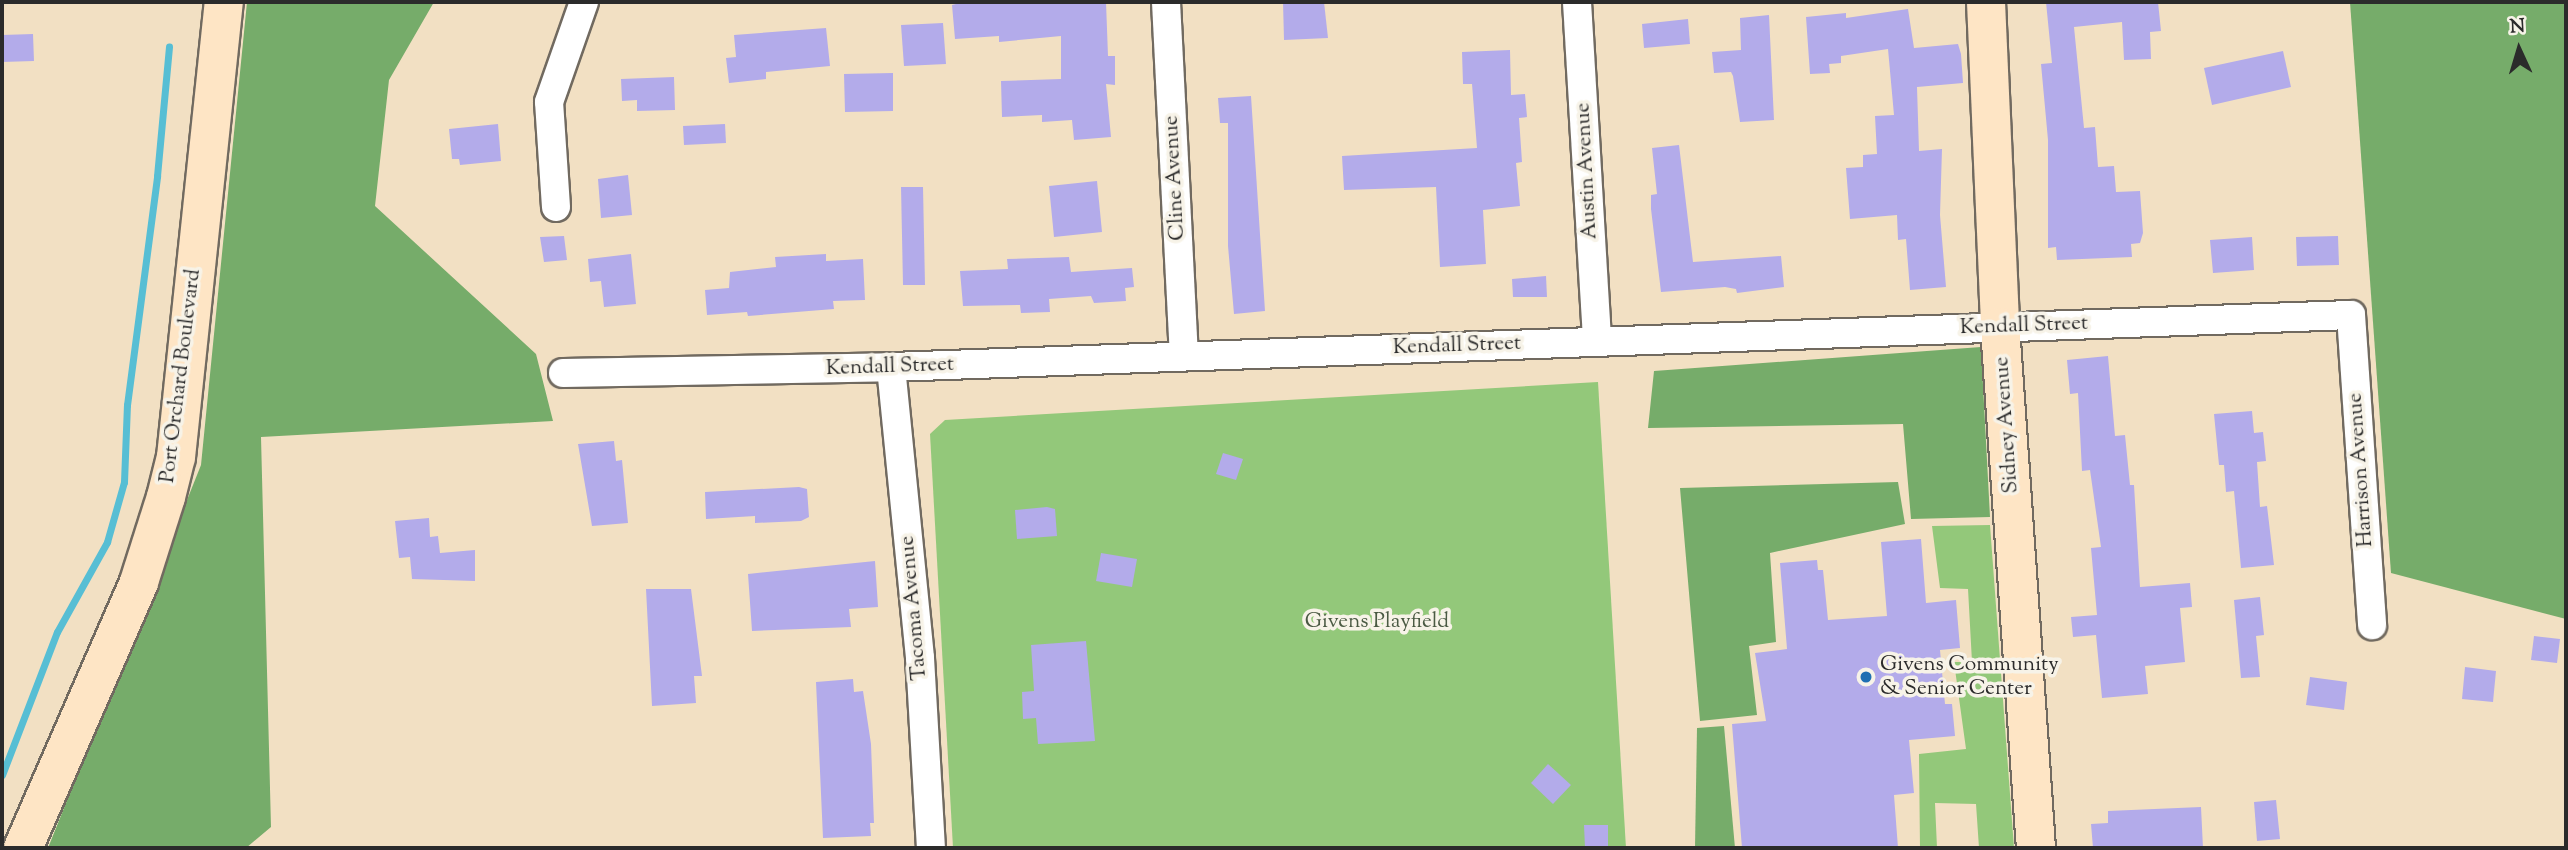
<!DOCTYPE html>
<style>
body{margin:0}
#map{position:relative;width:2568px;height:850px;overflow:hidden;background:#f2e0c3;font-family:"Sorts Mill Goudy",serif}
div>[style]{position:absolute}
[style*='--x']{left:calc(var(--x)*1px);top:calc(var(--y)*1px);width:calc(var(--w)*1px);rotate:calc(var(--a)*1deg)}
.green>*{inset:0;background:#93c87a}
.forest>*{inset:0;background:#76ac6a}
.stream>*{height:7px;margin:-3.5px;padding:0 3.5px;transform-origin:3.5px;border-radius:3.5px;background:#57bed4}
.building>*{inset:0;background:#b3abea}
.roads{filter:drop-shadow(2px 0 #716a60) drop-shadow(-2px 0 #716a60) drop-shadow(0 2px #716a60) drop-shadow(0 -2px #716a60)}
.minor>*{height:28px;margin:-14px;padding:0 14px;transform-origin:14px;border-radius:14px;background:#fff}
.secondary>*{height:38px;margin:-19px;padding:0 19px;transform-origin:19px;border-radius:19px;background:#fee5c5}
.dots>*{width:19px;height:19px;translate:-50% -50%;box-sizing:border-box;border:4px solid #f7f3e8;border-radius:50%}
span{translate:-50% -50%;white-space:nowrap;text-align:center;line-height:1.15;-webkit-text-stroke:7px #f7f3e8;paint-order:stroke}
.street-label{font-size:21px;color:#2b2b2b}
.park-label{font-size:21px;color:#4a5a43}
.poi-label{font-size:21px;color:#2b2b2b}
.left{translate:0 -50%;text-align:left}
.frame{position:absolute;inset:0;border:4px solid #2b2b2b;pointer-events:none}
.north{position:absolute;left:2484px;top:14px;width:70px;height:70px;-webkit-text-stroke:5px #f7f3e8;paint-order:stroke;rotate:356deg;font-size:19px;font-weight:700;line-height:28px;text-align:center;color:#2b2b2b}
.north::after{content:'';display:block;margin:auto;width:24px;height:32px;background:#2b2b2b;clip-path:polygon(50% 0,100% 100%,50% 72%,0 100%)}
</style>
<div id="map">
<div class="green">
<i style="clip-path:polygon(1598px 382px,1626px 848px,953px 848px,930px 434px,945px 420px)"></i>
<i style="clip-path:polygon(1990px 525px,2014px 848px,1979px 848px,1976px 804px,1935px 803px,1937px 848px,1920px 848px,1919px 754px,1966px 749px,1954px 662px,1972px 662px,1968px 589px,1940px 588px,1932px 526px)"></i>
</div>
<div class="forest">
<i style="clip-path:polygon(247px 2px,434px 2px,389px 80px,375px 206px,536px 354px,553px 421px,261px 437px,271px 827px,246px 848px,48px 848px,201px 465px)"></i>
<i style="clip-path:polygon(2350px 2px,2566px 2px,2566px 619px,2391px 573px)"></i>
<i style="clip-path:polygon(1981px 347px,1990px 517px,1911px 519px,1903px 424px,1648px 428px,1654px 371px)"></i>
<i style="clip-path:polygon(1898px 482px,1905px 524px,1770px 553px,1776px 642px,1749px 646px,1757px 715px,1700px 721px,1680px 488px)"></i>
<i style="clip-path:polygon(1724px 726px,1735px 848px,1695px 848px,1697px 728px)"></i>
</div>
<div class="stream">
<i style="--x:2;--y:775;--w:153;--a:-69"></i>
<i style="--x:57;--y:632;--w:103;--a:-60.9"></i>
<i style="--x:107;--y:542;--w:62;--a:-74.2"></i>
<i style="--x:124;--y:482;--w:77;--a:-87.8"></i>
<i style="--x:127;--y:405;--w:231;--a:-82.5"></i>
<i style="--x:157;--y:176;--w:130;--a:-84.7"></i>
</div>
<div class="building">
<i style="clip-path:polygon(964px 2px,1106px 2px,1108px 56px,1115px 56px,1115px 85px,1106px 84px,1111px 137px,1074px 140px,1072px 120px,1042px 122px,1042px 115px,1002px 117px,1001px 81px,1061px 79px,1061px 36px,999px 42px,999px 36px,955px 39px,952px 5px)"></i>
<i style="clip-path:polygon(1283px 2px,1324px 2px,1328px 38px,1284px 40px)"></i>
<i style="clip-path:polygon(2046px 2px,2158px 2px,2161px 31px,2150px 32px,2151px 59px,2124px 60px,2122px 22px,2074px 27px,2084px 128px,2095px 127px,2098px 167px,2114px 166px,2116px 192px,2140px 191px,2143px 233px,2140px 243px,2131px 244px,2132px 257px,2057px 260px,2056px 247px,2048px 248px,2048px 140px,2041px 64px,2052px 63px)"></i>
<i style="clip-path:polygon(1908px 9px,1914px 48px,1958px 44px,1961px 54px,1963px 83px,1917px 87px,1919px 151px,1942px 149px,1940px 215px,1946px 287px,1910px 290px,1906px 239px,1898px 240px,1897px 215px,1850px 219px,1846px 168px,1863px 167px,1863px 155px,1877px 154px,1875px 116px,1894px 115px,1888px 49px,1841px 56px,1841px 63px,1829px 64px,1830px 73px,1810px 74px,1806px 17px,1846px 13px,1846px 18px)"></i>
<i style="clip-path:polygon(1769px 15px,1774px 120px,1740px 122px,1733px 76px,1731px 72px,1714px 73px,1712px 52px,1741px 50px,1740px 18px)"></i>
<i style="clip-path:polygon(1688px 19px,1690px 44px,1644px 48px,1642px 24px)"></i>
<i style="clip-path:polygon(943px 23px,946px 64px,904px 66px,901px 25px)"></i>
<i style="clip-path:polygon(826px 28px,830px 66px,766px 72px,766px 79px,729px 83px,726px 58px,736px 57px,734px 35px)"></i>
<i style="clip-path:polygon(33px 34px,34px 61px,2px 62px,2px 35px)"></i>
<i style="clip-path:polygon(1510px 50px,1511px 95px,1525px 94px,1527px 117px,1519px 118px,1522px 162px,1516px 163px,1520px 206px,1483px 210px,1486px 264px,1440px 267px,1436px 187px,1344px 190px,1342px 156px,1477px 148px,1472px 84px,1463px 84px,1462px 52px)"></i>
<i style="clip-path:polygon(2283px 51px,2291px 87px,2212px 105px,2204px 68px)"></i>
<i style="clip-path:polygon(893px 73px,893px 111px,845px 112px,844px 74px)"></i>
<i style="clip-path:polygon(674px 77px,675px 110px,637px 111px,637px 100px,622px 101px,621px 79px)"></i>
<i style="clip-path:polygon(1251px 96px,1265px 311px,1234px 314px,1228px 246px,1228px 123px,1220px 123px,1218px 98px)"></i>
<i style="clip-path:polygon(498px 124px,501px 161px,460px 165px,459px 159px,452px 159px,449px 129px)"></i>
<i style="clip-path:polygon(725px 124px,726px 143px,684px 145px,683px 126px)"></i>
<i style="clip-path:polygon(1679px 145px,1693px 262px,1781px 256px,1784px 287px,1737px 293px,1736px 289px,1725px 287px,1661px 292px,1651px 209px,1651px 195px,1657px 194px,1652px 148px)"></i>
<i style="clip-path:polygon(628px 175px,632px 215px,601px 218px,598px 179px)"></i>
<i style="clip-path:polygon(1097px 181px,1102px 232px,1054px 237px,1049px 186px)"></i>
<i style="clip-path:polygon(901px 187px,923px 187px,925px 285px,903px 285px)"></i>
<i style="clip-path:polygon(564px 236px,567px 260px,544px 262px,540px 237px)"></i>
<i style="clip-path:polygon(2338px 236px,2339px 265px,2297px 266px,2296px 237px)"></i>
<i style="clip-path:polygon(2252px 237px,2254px 270px,2213px 273px,2210px 240px)"></i>
<i style="clip-path:polygon(631px 254px,636px 304px,604px 307px,601px 281px,590px 282px,588px 259px)"></i>
<i style="clip-path:polygon(826px 254px,826px 261px,863px 259px,865px 300px,833px 301px,834px 309px,748px 316px,747px 312px,707px 315px,705px 290px,729px 288px,730px 272px,776px 267px,775px 257px)"></i>
<i style="clip-path:polygon(1069px 257px,1071px 272px,1132px 268px,1134px 287px,1125px 288px,1126px 301px,1094px 303px,1091px 296px,1049px 299px,1050px 312px,1021px 313px,1020px 305px,963px 306px,960px 271px,1008px 269px,1007px 259px)"></i>
<i style="clip-path:polygon(1546px 276px,1547px 297px,1513px 297px,1512px 279px)"></i>
<i style="clip-path:polygon(2108px 356px,2115px 436px,2125px 435px,2130px 485px,2134px 485px,2140px 587px,2190px 583px,2192px 607px,2180px 608px,2185px 662px,2145px 666px,2148px 694px,2102px 698px,2096px 635px,2073px 637px,2071px 617px,2097px 615px,2091px 548px,2101px 547px,2090px 470px,2082px 471px,2078px 393px,2070px 394px,2067px 360px)"></i>
<i style="clip-path:polygon(2252px 411px,2254px 433px,2263px 432px,2266px 461px,2257px 462px,2260px 507px,2267px 506px,2274px 565px,2241px 568px,2234px 491px,2226px 492px,2224px 465px,2219px 465px,2214px 414px)"></i>
<i style="clip-path:polygon(614px 441px,616px 461px,622px 460px,628px 523px,592px 526px,578px 444px)"></i>
<i style="clip-path:polygon(1223px 453px,1243px 459px,1236px 480px,1216px 474px)"></i>
<i style="clip-path:polygon(799px 487px,807px 489px,809px 517px,801px 521px,755px 523px,755px 516px,706px 519px,705px 492px)"></i>
<i style="clip-path:polygon(1047px 507px,1055px 509px,1057px 536px,1017px 539px,1015px 510px)"></i>
<i style="clip-path:polygon(429px 518px,430px 537px,438px 536px,440px 553px,475px 550px,475px 581px,412px 579px,410px 557px,399px 558px,395px 521px)"></i>
<i style="clip-path:polygon(1921px 539px,1926px 603px,1956px 600px,1960px 648px,1940px 650px,1945px 704px,1952px 704px,1955px 736px,1909px 740px,1914px 793px,1894px 795px,1898px 848px,1742px 848px,1732px 724px,1766px 721px,1755px 653px,1787px 649px,1780px 563px,1817px 560px,1818px 570px,1823px 570px,1828px 620px,1887px 616px,1881px 542px)"></i>
<i style="clip-path:polygon(1101px 553px,1137px 559px,1132px 587px,1096px 581px)"></i>
<i style="clip-path:polygon(875px 561px,878px 607px,849px 609px,851px 627px,752px 631px,748px 574px)"></i>
<i style="clip-path:polygon(646px 589px,691px 589px,702px 676px,694px 676px,696px 703px,652px 706px)"></i>
<i style="clip-path:polygon(2260px 597px,2264px 635px,2256px 636px,2260px 677px,2241px 678px,2234px 600px)"></i>
<i style="clip-path:polygon(2534px 636px,2560px 639px,2557px 663px,2531px 660px)"></i>
<i style="clip-path:polygon(1086px 641px,1095px 741px,1038px 744px,1036px 718px,1023px 719px,1022px 692px,1034px 691px,1031px 645px)"></i>
<i style="clip-path:polygon(2465px 667px,2496px 671px,2493px 702px,2462px 699px)"></i>
<i style="clip-path:polygon(2310px 677px,2347px 682px,2344px 710px,2306px 705px)"></i>
<i style="clip-path:polygon(853px 679px,854px 692px,863px 691px,871px 744px,874px 823px,870px 823px,871px 836px,823px 838px,816px 682px)"></i>
<i style="clip-path:polygon(1548px 764px,1571px 785px,1553px 804px,1531px 783px)"></i>
<i style="clip-path:polygon(2276px 800px,2280px 839px,2257px 841px,2254px 802px)"></i>
<i style="clip-path:polygon(2201px 807px,2203px 848px,2093px 848px,2091px 824px,2108px 823px,2108px 811px)"></i>
<i style="clip-path:polygon(1584px 825px,1608px 825px,1608px 848px,1585px 848px)"></i>
</div>
<div class="roads">
<div class="minor">
<i style="--x:1166;--y:2;--w:353;--a:87.1"></i>
<i style="--x:1577;--y:2;--w:340;--a:86.6"></i>
<i style="--x:556;--y:207;--w:105;--a:-93.8"></i>
<i style="--x:549;--y:102;--w:106;--a:-70.7"></i>
<i style="--x:891;--y:367;--w:292;--a:84.3"></i>
<i style="--x:920;--y:658;--w:190;--a:86.7"></i>
<i style="--x:563;--y:373;--w:328;--a:-1"></i>
<i style="--x:891;--y:367;--w:1461;--a:-2.04"></i>
<i style="--x:2351;--y:315;--w:311;--a:86.1"></i>
</div>
<div class="secondary">
<i style="--x:1986;--y:2;--w:325;--a:87.5"></i>
<i style="--x:2000;--y:327;--w:522;--a:86.05"></i>
<i style="--x:23;--y:848;--w:290;--a:-66.4"></i>
<i style="--x:139;--y:582;--w:89;--a:-72.4"></i>
<i style="--x:166;--y:497;--w:41;--a:-76"></i>
<i style="--x:176;--y:457;--w:458;--a:-84"></i>
</div>
</div>
<div class="dots">
<i style="left:1866px;top:677px;background:#1f6fb2"></i>
</div>
<div class="street-label">
<span style="left:1587px;top:171px;rotate:-93deg">Austin Avenue</span>
<span style="left:1175px;top:178px;rotate:-93deg">Cline Avenue</span>
<span style="left:2024px;top:326px;rotate:-2deg">Kendall Street</span>
<span style="left:1457px;top:346px;rotate:-2deg">Kendall Street</span>
<span style="left:890px;top:367px;rotate:-2deg">Kendall Street</span>
<span style="left:181px;top:376px;rotate:-83deg">Port Orchard Boulevard</span>
<span style="left:2007px;top:425px;rotate:-94deg">Sidney Avenue</span>
<span style="left:2361px;top:470px;rotate:-94deg">Harrison Avenue</span>
<span style="left:914px;top:608px;rotate:-95deg">Tacoma Avenue</span>
</div>
<div class="park-label">
<span style="left:1377px;top:622px">Givens Playfield</span>
</div>
<div class="poi-label">
<span class="left" style="left:1880px;top:677px">Givens Community<br>&amp; Senior Center</span>
</div>
<div class="frame"></div>
<div class="north">N</div>
</div>
